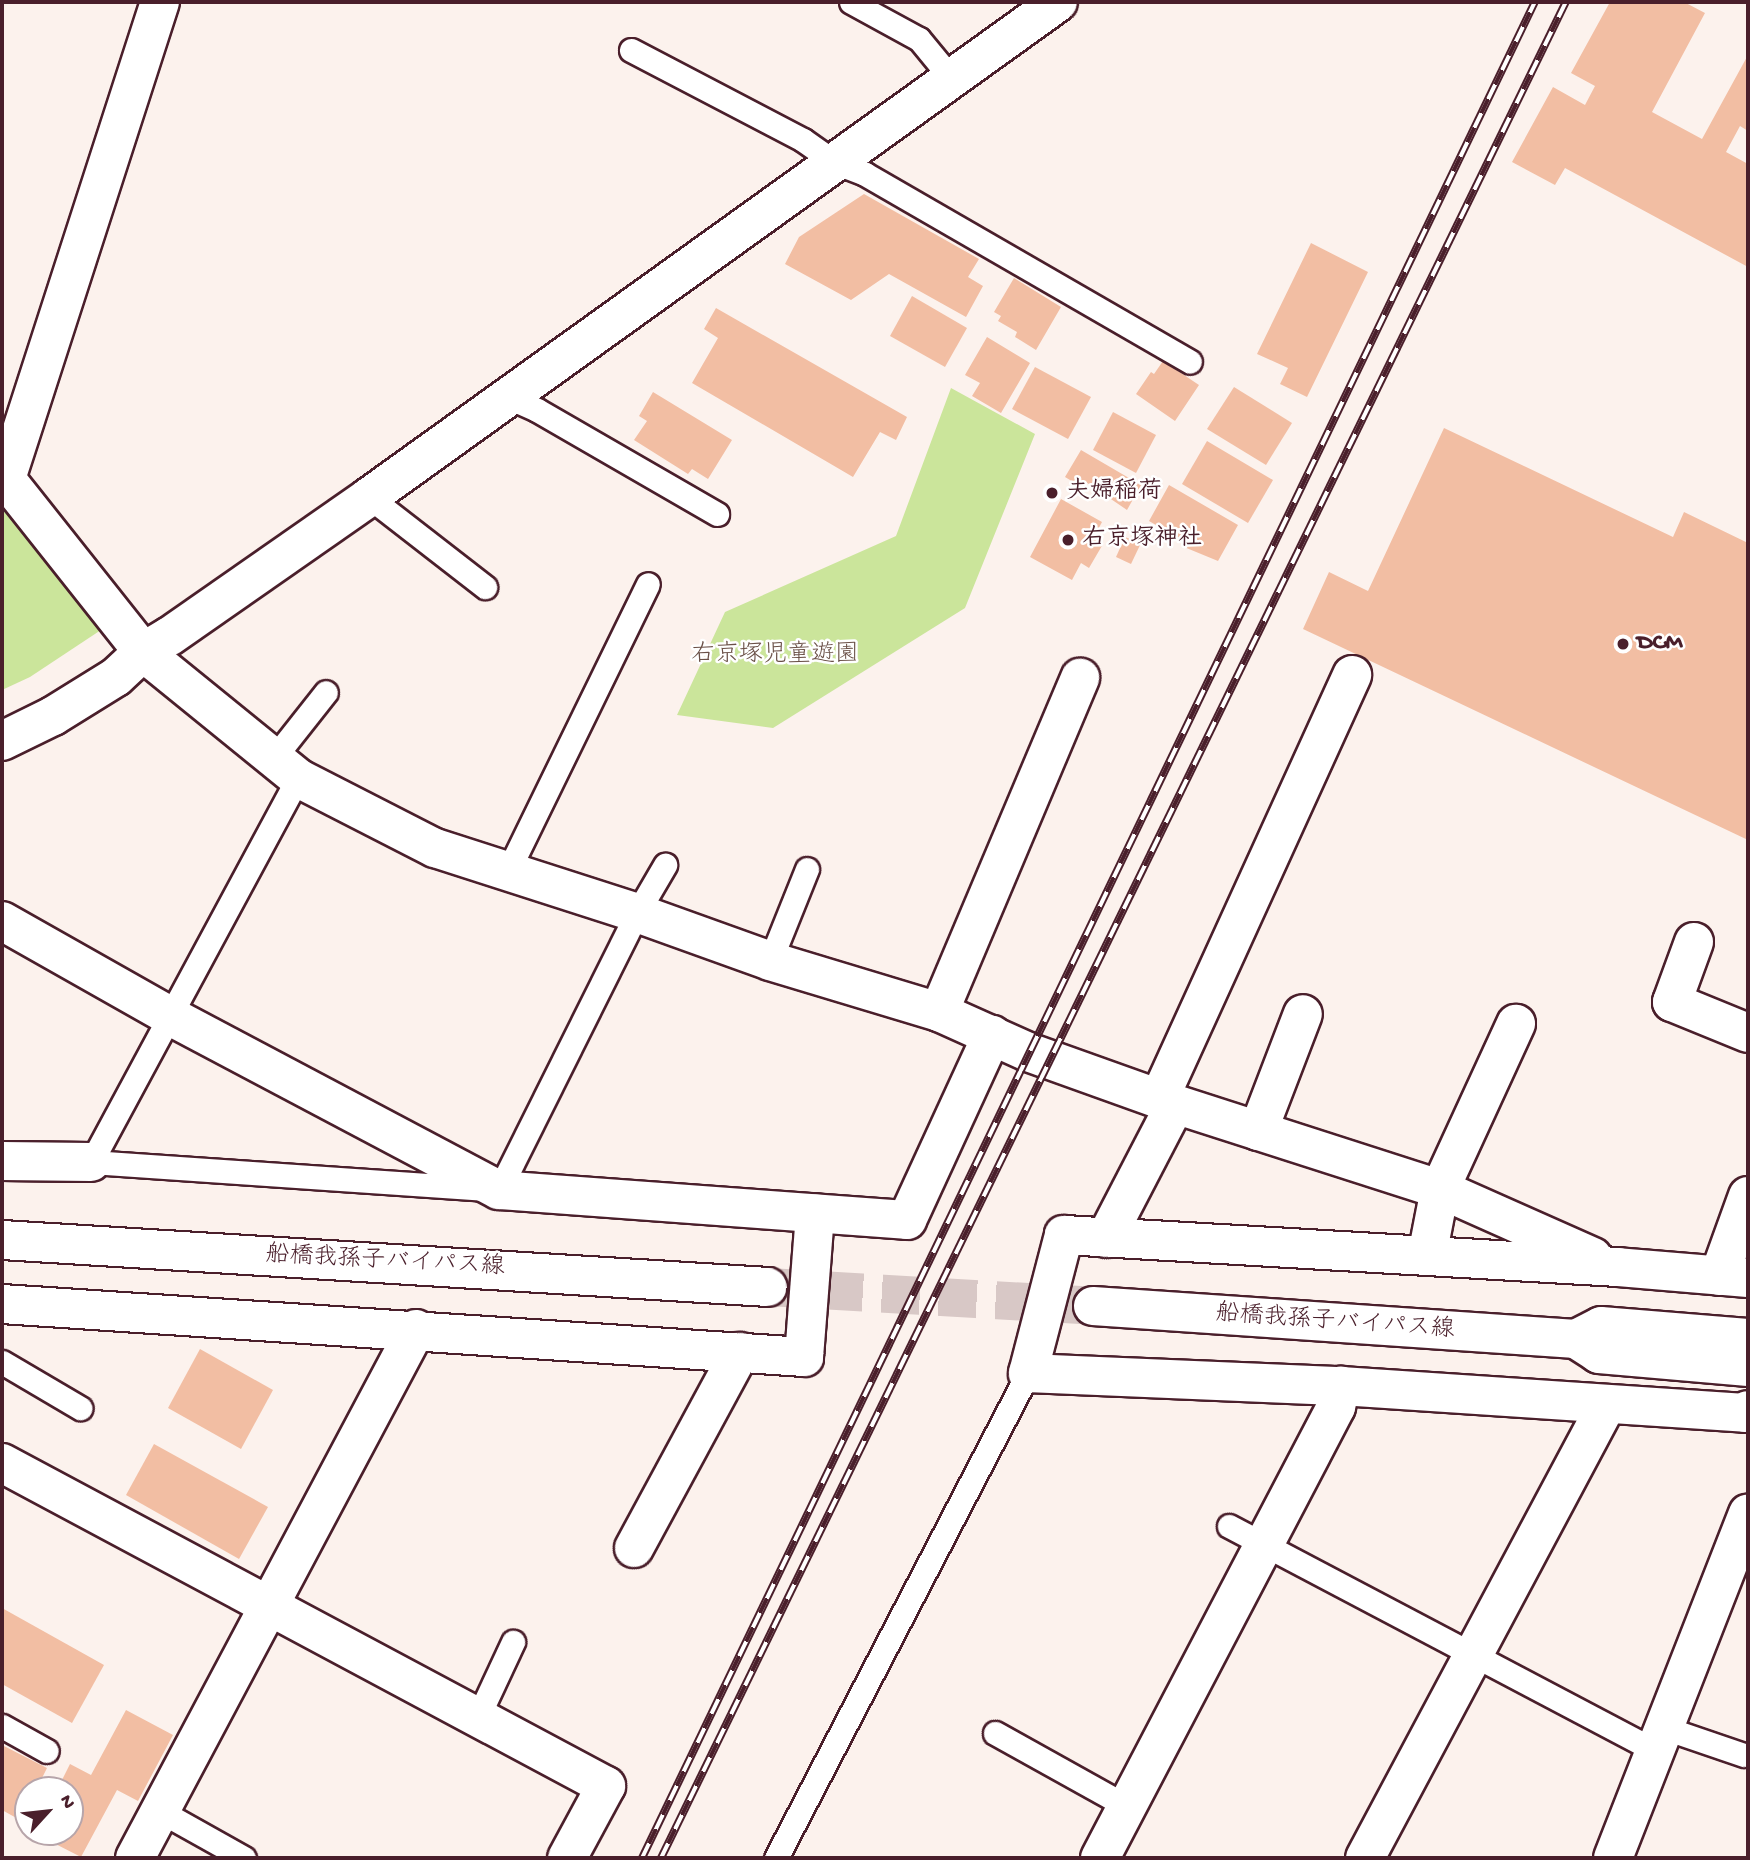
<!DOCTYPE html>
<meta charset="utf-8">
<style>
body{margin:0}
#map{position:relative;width:1750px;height:1860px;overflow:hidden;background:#fcf2ed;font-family:"Gochi Hand","Klee One",sans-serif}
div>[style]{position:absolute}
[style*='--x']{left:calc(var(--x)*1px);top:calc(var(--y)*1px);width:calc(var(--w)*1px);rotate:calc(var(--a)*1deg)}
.green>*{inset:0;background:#cbe59b}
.building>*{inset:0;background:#f2bea3}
.secondary-tunnel>*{height:38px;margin-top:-19px;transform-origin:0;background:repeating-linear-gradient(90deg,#d8c8c6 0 38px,transparent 0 57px)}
.roads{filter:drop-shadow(2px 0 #4a1f2b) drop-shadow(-2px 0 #4a1f2b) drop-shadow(0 2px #4a1f2b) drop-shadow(0 -2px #4a1f2b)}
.lane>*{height:23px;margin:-11.5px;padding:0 11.5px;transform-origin:11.5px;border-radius:11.5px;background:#fff}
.street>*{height:38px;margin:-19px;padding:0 19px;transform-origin:19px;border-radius:19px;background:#fff}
.secondary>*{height:38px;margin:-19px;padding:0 19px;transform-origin:19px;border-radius:19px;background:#fff}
.rail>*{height:8px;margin-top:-4px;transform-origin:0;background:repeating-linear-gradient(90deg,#fff 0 16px,#4a1f2b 0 32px);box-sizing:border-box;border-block:2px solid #4a1f2b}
.dots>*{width:19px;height:19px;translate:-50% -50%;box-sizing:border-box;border:4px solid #fff;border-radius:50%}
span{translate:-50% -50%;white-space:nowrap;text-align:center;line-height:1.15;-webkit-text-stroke:5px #fff;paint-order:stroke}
.poi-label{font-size:24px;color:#4a1f2b;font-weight:700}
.left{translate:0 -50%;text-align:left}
.park-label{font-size:24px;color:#6a5047}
.street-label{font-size:24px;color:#4a1f2b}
.frame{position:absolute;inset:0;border:4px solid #4a1f2b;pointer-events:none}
.north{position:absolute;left:14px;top:1776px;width:70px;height:70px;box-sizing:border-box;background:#fff;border:2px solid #b7a5aa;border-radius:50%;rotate:63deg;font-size:19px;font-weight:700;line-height:28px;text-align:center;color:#4a1f2b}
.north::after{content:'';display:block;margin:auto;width:24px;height:32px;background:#4a1f2b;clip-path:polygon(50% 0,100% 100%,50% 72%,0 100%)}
</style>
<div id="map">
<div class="green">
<i style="clip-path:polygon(951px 388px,1035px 434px,965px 608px,773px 728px,677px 715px,725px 612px,896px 536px)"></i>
<i style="clip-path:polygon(2px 491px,104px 628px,30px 677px,2px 690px)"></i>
</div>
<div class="building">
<i style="clip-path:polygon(1610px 2px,1684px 2px,1705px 13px,1652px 112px,1702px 139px,1748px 55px,1748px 131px,1740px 126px,1726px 152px,1748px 164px,1748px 267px,1565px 168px,1555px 185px,1512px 162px,1553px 87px,1585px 105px,1595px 86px,1571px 73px)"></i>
<i style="clip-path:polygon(864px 194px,979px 259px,968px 277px,983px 286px,966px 317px,889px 274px,851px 300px,785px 264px,799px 237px)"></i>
<i style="clip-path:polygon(1311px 243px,1368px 272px,1307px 397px,1280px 384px,1288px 368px,1257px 354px)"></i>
<i style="clip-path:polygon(1014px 278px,1061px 307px,1036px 350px,1015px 337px,1017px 332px,998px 321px,1001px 316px,994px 312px)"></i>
<i style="clip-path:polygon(912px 296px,967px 328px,945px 367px,890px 336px)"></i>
<i style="clip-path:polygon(716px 308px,907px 417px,896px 440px,880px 432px,853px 477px,692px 383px,718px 338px,704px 329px)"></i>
<i style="clip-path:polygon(987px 337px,1030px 363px,1001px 413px,972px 396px,980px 383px,965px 375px)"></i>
<i style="clip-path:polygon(1163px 361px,1199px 385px,1175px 421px,1136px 394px,1151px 372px,1154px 374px)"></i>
<i style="clip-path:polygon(1035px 367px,1091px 397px,1068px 439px,1012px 409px)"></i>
<i style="clip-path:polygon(1234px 387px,1292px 423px,1266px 465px,1207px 429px)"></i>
<i style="clip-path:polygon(653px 392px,732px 440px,708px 479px,692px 469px,688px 474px,634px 440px,647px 421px,639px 416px)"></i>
<i style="clip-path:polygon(1113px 412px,1156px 435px,1136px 473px,1093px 450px)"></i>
<i style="clip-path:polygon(1444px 428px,1673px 537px,1684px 512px,1748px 543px,1748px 840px,1303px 629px,1329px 572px,1368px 591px)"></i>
<i style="clip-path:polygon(1207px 441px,1273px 480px,1248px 523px,1182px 484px)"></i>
<i style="clip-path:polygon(1081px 450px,1141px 485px,1127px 510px,1083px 480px,1080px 486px,1065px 477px)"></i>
<i style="clip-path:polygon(1169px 485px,1238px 525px,1218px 561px,1184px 547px,1187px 543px,1149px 521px)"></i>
<i style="clip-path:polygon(1061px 499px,1102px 522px,1093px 539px,1103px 544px,1089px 568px,1081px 563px,1072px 580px,1030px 557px)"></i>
<i style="clip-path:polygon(1125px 537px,1141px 543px,1131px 564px,1116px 557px)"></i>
<i style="clip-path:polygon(200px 1349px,273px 1390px,241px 1449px,168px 1408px)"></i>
<i style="clip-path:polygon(154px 1444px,268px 1507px,239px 1559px,126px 1495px)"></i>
<i style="clip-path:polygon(2px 1608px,104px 1665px,72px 1723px,2px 1684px)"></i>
<i style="clip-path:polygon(126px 1710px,173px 1735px,138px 1801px,117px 1790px,81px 1857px,32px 1832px,70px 1832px,70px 1790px,57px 1790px,70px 1764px,91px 1775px)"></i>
<i style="clip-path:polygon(2px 1745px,47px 1768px,36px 1790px,28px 1790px,28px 1805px,20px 1820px,2px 1810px)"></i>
</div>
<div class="secondary-tunnel">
<i style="--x:768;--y:1287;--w:326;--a:3.3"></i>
</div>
<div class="roads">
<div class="lane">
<i style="--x:851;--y:2;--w:77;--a:28.6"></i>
<i style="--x:919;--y:39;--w:50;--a:50.6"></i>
<i style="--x:631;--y:50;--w:194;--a:27.6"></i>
<i style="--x:803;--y:140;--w:38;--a:35"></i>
<i style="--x:834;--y:162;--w:33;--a:21"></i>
<i style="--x:865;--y:174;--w:375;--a:30"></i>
<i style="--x:508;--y:397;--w:32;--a:24"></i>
<i style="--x:537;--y:410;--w:208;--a:30"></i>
<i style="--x:369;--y:497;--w:147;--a:37.8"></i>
<i style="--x:273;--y:759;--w:85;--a:-51.7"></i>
<i style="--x:298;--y:778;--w:436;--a:118.3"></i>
<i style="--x:91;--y:1162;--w:409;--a:3.9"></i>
<i style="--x:499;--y:1190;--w:309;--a:-63.5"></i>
<i style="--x:637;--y:913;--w:56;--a:-59.7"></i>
<i style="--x:508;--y:871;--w:319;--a:-64"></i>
<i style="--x:770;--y:961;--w:99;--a:-68.1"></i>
<i style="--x:2;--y:1362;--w:91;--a:30.5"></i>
<i style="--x:1229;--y:1526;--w:482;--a:27.8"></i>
<i style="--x:478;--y:1717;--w:83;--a:-65"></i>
<i style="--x:2;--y:1726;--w:51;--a:29.1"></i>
<i style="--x:1665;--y:1728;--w:83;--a:18.9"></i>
<i style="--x:995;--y:1733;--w:150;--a:29.1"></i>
<i style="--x:160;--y:1811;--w:96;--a:29.2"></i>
<i style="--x:776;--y:1858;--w:547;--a:-62.54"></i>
</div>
<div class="street">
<i style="--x:2;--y:474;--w:227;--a:51.6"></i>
<i style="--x:143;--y:652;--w:200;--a:39.1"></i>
<i style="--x:298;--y:778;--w:154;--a:27.1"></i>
<i style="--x:435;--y:848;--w:212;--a:17.8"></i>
<i style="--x:637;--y:913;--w:141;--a:19.8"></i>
<i style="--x:770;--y:961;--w:177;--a:16.8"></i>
<i style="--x:939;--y:1012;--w:363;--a:-67.1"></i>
<i style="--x:6;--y:479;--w:501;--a:-72.11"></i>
<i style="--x:2;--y:921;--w:193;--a:29.5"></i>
<i style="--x:170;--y:1016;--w:372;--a:27.9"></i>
<i style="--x:499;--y:1190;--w:409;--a:4.2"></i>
<i style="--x:907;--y:1220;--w:204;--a:-65.3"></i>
<i style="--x:1694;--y:942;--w:64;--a:110.1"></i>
<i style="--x:1672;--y:1002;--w:82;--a:22.2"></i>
<i style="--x:939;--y:1012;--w:98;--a:24.2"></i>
<i style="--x:1028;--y:1052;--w:139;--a:19.7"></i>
<i style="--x:1159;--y:1099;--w:295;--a:17.8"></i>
<i style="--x:1440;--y:1189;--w:167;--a:24"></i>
<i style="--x:1159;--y:1099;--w:466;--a:-65.5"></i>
<i style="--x:1258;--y:1131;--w:125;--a:-69"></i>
<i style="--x:2;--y:1161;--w:89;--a:0.6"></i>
<i style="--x:1106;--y:1238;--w:150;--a:-62.6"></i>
<i style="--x:1427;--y:1256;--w:68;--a:-79"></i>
<i style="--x:1440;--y:1189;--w:182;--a:-65.3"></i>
<i style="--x:1719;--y:1276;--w:85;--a:-70.1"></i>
<i style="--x:1748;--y:1278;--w:130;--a:-175.2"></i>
<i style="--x:1618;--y:1267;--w:555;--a:-176.69"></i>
<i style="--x:1064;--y:1235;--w:143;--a:104.6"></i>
<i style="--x:1028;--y:1373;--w:313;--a:2.4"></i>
<i style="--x:1341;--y:1386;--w:405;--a:3.8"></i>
<i style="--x:1745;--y:1413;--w:4;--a:-45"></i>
<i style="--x:2;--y:1304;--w:804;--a:3.78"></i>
<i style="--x:804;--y:1357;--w:144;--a:-85.6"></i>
<i style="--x:2;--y:1463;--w:685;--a:28.14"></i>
<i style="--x:606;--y:1786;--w:82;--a:118.4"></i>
<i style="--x:634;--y:1548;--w:223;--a:-61.6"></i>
<i style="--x:135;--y:1858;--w:599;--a:-62.02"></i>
<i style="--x:1100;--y:1858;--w:509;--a:-62.38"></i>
<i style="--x:1336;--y:1407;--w:22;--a:-77"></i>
<i style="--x:1365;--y:1858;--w:514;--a:-61.94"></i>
<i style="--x:1613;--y:1858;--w:370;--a:-68.6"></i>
</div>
<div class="secondary">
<i style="--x:2;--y:741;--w:57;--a:-26.1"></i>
<i style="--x:53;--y:716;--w:74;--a:-31.8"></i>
<i style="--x:116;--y:677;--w:37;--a:-43"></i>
<i style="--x:143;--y:652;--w:31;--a:-31"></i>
<i style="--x:170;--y:636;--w:243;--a:-34.9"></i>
<i style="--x:369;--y:497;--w:848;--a:-35.69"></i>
<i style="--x:2;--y:1240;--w:767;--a:3.51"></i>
<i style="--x:1093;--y:1306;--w:484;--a:3.9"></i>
<i style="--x:1576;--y:1339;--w:27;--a:33"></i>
<i style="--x:1599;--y:1354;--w:150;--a:5"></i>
<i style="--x:1576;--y:1339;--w:28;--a:-27"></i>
<i style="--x:1601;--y:1326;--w:147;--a:4.7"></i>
</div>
</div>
<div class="rail">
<i style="--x:642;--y:1858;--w:2060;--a:-64.31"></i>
<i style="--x:661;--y:1858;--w:2065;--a:-64.01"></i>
</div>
<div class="dots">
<i style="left:1052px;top:493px;background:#4a1f2b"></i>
<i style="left:1068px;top:540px;background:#4a1f2b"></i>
<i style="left:1623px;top:644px;background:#4a1f2b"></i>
</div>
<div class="poi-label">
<span class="left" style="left:1066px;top:493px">夫婦稲荷</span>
<span class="left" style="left:1082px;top:540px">右京塚神社</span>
<span class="left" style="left:1637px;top:644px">DCM</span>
</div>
<div class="park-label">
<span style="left:775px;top:656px">右京塚児童遊園</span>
</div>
<div class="street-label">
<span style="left:385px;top:1262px;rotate:3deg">船橋我孫子バイパス線</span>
<span style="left:1335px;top:1323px;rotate:4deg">船橋我孫子バイパス線</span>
</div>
<div class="frame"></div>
<div class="north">N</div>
</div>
